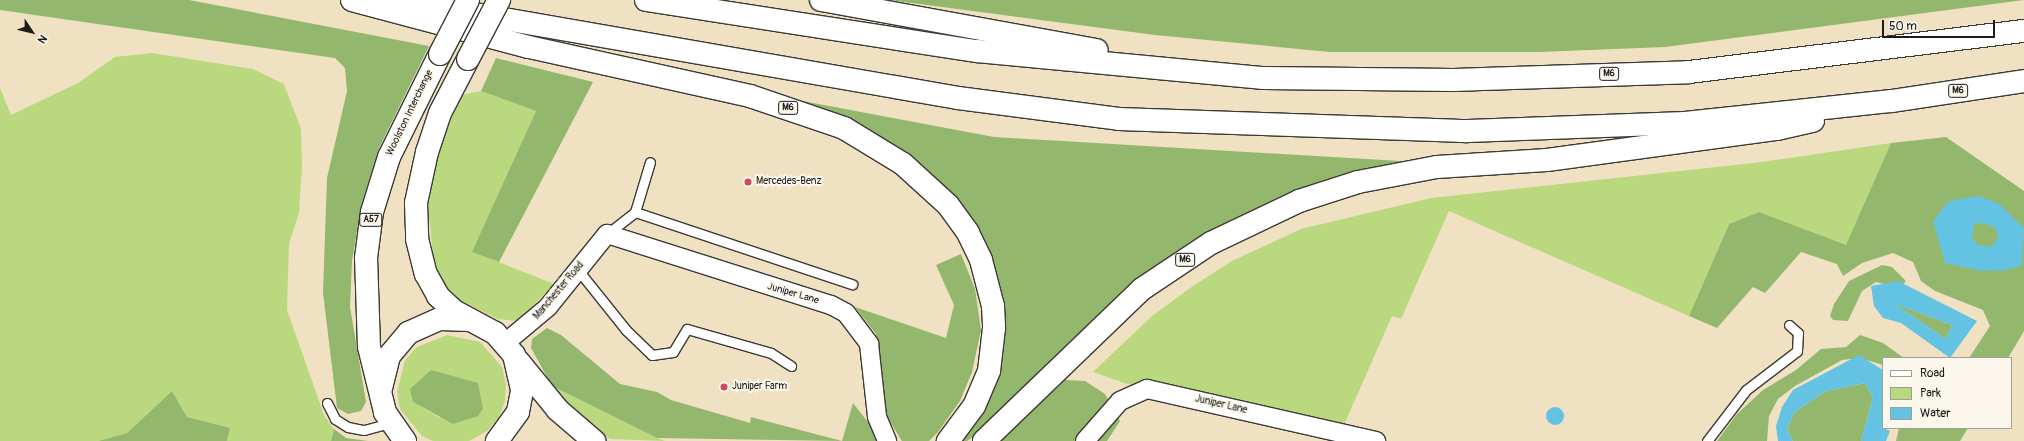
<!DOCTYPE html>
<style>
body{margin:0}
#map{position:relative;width:2024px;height:441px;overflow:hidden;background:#f1e1c3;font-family:Pangolin,sans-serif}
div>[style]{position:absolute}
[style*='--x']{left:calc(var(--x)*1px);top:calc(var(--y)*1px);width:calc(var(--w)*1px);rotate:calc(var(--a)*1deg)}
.green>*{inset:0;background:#bad87e}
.forest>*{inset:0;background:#93b86d}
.water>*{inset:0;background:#64c3e2}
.round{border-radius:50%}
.roads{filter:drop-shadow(1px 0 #3c3a35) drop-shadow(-1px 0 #3c3a35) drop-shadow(0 1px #3c3a35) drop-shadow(0 -1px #3c3a35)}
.service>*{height:9px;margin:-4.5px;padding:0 4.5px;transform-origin:4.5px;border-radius:4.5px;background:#fff}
.minor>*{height:18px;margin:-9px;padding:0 9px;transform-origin:9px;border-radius:9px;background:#fff}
.trunk>*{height:22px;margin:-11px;padding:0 11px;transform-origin:11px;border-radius:11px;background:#fff}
.motorway>*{height:22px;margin:-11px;padding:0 11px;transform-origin:11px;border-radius:11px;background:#fff}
.bridges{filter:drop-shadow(1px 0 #3c3a35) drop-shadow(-1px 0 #3c3a35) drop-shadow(0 1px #3c3a35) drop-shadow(0 -1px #3c3a35)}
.trunk-bridge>*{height:22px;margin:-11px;padding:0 11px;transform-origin:11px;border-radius:11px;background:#fff}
.dots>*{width:11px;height:11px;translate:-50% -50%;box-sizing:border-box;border:2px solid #fbf7ec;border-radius:50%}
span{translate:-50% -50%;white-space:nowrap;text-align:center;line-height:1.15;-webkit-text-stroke:4px #fbf7ec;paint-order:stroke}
.shield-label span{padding:1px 3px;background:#fbf7ec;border:1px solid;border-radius:3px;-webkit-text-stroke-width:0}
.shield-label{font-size:9px;color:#1c1c1c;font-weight:700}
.street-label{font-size:10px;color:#1c1c1c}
.poi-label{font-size:10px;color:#1c1c1c}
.left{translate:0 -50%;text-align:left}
.legend{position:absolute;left:1882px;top:357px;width:130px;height:72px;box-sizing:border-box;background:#fbf7ec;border:1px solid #a29f99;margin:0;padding:5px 7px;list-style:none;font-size:12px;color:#1c1c1c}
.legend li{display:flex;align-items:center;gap:8px;height:20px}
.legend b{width:20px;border:1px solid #a29f99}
.north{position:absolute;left:12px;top:12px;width:40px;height:40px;-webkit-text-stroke:3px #fbf7ec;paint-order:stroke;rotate:125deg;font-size:11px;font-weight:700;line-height:16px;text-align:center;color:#1c1c1c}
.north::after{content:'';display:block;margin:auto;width:14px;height:18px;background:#1c1c1c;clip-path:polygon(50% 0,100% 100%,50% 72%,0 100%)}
.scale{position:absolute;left:1882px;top:20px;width:113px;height:18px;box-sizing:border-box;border:2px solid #1c1c1c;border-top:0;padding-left:5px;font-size:12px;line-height:14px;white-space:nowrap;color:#1c1c1c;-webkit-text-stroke:3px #fbf7ec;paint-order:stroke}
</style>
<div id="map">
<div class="green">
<i style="clip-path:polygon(152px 53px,253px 69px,284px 84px,301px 129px,302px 166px,299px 213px,289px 244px,287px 310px,324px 415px,334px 429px,331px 441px,227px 441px,230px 428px,187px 417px,172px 391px,127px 433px,98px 441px,0 441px,0 88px,11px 115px,78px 83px,115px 57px)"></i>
<i style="clip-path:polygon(481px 91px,536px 111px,473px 252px,554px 284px,518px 321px,498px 319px,460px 300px,443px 284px,433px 257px,428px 203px,435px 163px,460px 95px)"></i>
<i style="clip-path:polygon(1891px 143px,1846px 246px,1759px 212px,1729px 224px,1689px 316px,1449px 211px,1401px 319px,1392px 316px,1343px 427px,1127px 384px,1093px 372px,1152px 316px,1190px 288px,1232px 261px,1301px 229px,1431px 198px,1762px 162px)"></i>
<i style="clip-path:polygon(evenodd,447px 335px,480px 342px,502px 367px,506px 384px,505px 401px,499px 417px,487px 431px,469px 441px,433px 441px,422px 436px,400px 409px,397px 392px,405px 360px,417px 347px,447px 335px,431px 370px,460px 379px,440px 418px,413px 402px,431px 370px)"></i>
<i style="clip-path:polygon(552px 386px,657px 438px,665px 441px,610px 439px,576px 414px)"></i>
</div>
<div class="forest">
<i style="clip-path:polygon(0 0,189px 0,429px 46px,379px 148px,361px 206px,352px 261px,350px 307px,366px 402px,361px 411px,348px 414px,337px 408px,323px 293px,327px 178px,347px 91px,345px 68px,335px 58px,0 10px)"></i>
<i style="clip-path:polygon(889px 0,2024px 0,1665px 47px,1539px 52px,1330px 52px,1155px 35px)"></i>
<i style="clip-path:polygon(496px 58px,593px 82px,499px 262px,472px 252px,536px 111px,481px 91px)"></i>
<i style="clip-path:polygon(792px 99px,994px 137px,1417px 162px,1342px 177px,1255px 210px,1182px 249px,1110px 305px,976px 435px,967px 441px,956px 441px,1003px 314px,998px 280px,984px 241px,954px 197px)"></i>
<i style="clip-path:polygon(1946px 137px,2024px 191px,2024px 331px,2008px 358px,1969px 358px,1990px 326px,1983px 310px,1935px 291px,1921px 281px,1913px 262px,1893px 253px,1862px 263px,1843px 276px,1837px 264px,1801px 252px,1765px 293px,1753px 287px,1717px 328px,1689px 316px,1729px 224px,1759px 212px,1846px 245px,1891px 143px)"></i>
<i style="clip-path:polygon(961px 254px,975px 289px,981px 330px,972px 372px,960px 401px,938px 432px,929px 441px,902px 441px,884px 412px,876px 334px,855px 307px,946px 338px,954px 305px,936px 265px)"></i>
<i style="clip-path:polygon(1882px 265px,1892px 267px,1906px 281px,1899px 288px,1876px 282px,1862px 291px,1848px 321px,1833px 320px,1830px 316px,1834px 304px,1849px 281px)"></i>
<i style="clip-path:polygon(1893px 303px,1952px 325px,1946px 339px)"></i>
<i style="clip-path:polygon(547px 328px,561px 335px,620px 384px,657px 392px,671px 400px,750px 423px,751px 417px,842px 441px,657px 438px,552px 386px,531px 348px,532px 339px)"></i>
<i style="clip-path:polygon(1860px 335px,1883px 343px,1904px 358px,1883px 358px,1883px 365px,1860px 358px,1842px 360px,1795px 386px,1778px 399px,1769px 416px,1767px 441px,1717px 441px,1737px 414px,1763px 390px,1796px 370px,1821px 349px,1846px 347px)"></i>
<i style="clip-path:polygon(431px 370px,478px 383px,483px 409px,478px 416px,453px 424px,413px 402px,410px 389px)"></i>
<i style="clip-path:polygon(1065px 380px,1085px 381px,1105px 394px,1120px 421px,1107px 441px,1000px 441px)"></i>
<i style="clip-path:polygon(1865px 383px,1873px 398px,1861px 441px,1793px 441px,1787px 429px,1794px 413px,1803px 406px,1826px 391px)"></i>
<i style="clip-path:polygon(172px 391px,187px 417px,230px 428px,227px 441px,98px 441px,127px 433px)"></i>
<i style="clip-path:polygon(853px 403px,871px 426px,880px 441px,842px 441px)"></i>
<i style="clip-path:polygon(1899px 428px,1968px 428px,1960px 441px,1896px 441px)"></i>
<i style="clip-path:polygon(334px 429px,346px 438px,368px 441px,331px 441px)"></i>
</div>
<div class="water">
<i style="clip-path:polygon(evenodd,1979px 196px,1999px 204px,2024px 228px,2022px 265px,2007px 270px,1982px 271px,1945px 263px,1933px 221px,1949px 201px,1979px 196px,1984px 223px,1994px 227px,1999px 237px,1991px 247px,1978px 245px,1972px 238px,1974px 224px,1984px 223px)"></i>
<i style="clip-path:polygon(evenodd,1898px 281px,1977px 321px,1950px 358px,1901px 323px,1883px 318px,1874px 306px,1871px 286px,1898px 281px,1895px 304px,1952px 325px,1946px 339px,1895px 304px)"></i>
<i style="clip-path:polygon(1859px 355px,1883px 370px,1883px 428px,1890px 431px,1886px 441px,1861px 441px,1873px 398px,1865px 383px,1826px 391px,1803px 406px,1794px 413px,1787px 429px,1793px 441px,1778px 441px,1776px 426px,1782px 407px,1793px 390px)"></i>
<i class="round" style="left:1546px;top:407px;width:18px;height:18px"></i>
</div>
<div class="roads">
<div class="service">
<i style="--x:635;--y:212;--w:52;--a:-73.3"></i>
<i style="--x:607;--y:234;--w:36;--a:-38"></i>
<i style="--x:635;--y:212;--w:229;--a:18.4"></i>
<i style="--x:578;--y:270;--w:77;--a:51.3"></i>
<i style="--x:626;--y:330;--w:36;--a:44"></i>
<i style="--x:652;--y:355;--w:21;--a:-8"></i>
<i style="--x:673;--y:352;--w:27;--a:-59"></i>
<i style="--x:687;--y:329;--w:87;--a:15.9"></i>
<i style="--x:771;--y:353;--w:24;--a:33"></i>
<i style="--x:327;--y:403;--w:18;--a:63"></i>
<i style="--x:335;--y:419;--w:15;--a:32"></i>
<i style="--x:348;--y:427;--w:16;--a:11"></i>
<i style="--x:364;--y:430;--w:27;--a:-15"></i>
<i style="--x:1707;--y:441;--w:64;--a:-52.6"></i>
<i style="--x:1746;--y:390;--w:64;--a:-37.4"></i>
<i style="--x:1797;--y:351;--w:18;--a:-87"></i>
<i style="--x:1798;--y:333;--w:12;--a:-138"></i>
</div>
<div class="minor">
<i style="--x:505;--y:343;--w:56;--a:-39.9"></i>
<i style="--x:548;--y:307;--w:94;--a:-51.1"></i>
<i style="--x:607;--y:234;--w:235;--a:17.6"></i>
<i style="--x:831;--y:305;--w:17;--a:28"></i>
<i style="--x:846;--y:313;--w:39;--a:53"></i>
<i style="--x:869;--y:344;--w:73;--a:83.7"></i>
<i style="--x:877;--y:417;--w:26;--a:67"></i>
<i style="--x:1085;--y:441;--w:53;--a:-48.8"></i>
<i style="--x:1120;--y:401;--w:30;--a:-24"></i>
<i style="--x:1147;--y:389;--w:235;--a:12.8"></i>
</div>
<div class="trunk">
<i style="--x:468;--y:59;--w:61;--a:117.4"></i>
<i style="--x:440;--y:113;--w:41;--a:108.4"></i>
<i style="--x:427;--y:152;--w:52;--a:102.2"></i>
<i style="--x:416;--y:203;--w:36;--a:88"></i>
<i style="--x:417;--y:239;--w:36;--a:76"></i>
<i style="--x:426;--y:274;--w:25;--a:61"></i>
<i style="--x:438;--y:296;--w:22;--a:43"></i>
<i style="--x:454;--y:311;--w:47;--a:28.2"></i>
<i style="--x:495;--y:333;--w:29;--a:49"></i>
<i style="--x:514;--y:355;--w:37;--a:77"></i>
<i style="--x:522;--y:391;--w:21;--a:101"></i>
<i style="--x:518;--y:412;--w:36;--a:126"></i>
<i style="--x:518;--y:361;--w:63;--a:50.8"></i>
<i style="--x:381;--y:388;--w:33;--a:-76"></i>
<i style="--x:389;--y:356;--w:30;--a:-50"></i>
<i style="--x:408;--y:333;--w:35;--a:-24"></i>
<i style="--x:440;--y:319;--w:29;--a:2"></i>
<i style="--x:405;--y:441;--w:35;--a:-125"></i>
<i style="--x:385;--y:412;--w:67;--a:-103.8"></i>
<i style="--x:369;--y:347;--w:89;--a:-91.9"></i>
<i style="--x:366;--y:258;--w:46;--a:-82.6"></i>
<i style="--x:372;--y:212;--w:58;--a:-72.8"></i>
<i style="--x:389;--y:157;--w:115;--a:-63.7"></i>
</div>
<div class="motorway">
<i style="--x:352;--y:0;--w:183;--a:14.9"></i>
<i style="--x:529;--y:47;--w:226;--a:12.5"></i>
<i style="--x:750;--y:96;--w:99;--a:18.8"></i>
<i style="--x:844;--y:128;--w:69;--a:31.4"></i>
<i style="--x:903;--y:164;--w:61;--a:42.3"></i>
<i style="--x:948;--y:205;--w:34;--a:54"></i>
<i style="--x:968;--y:233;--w:30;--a:64"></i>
<i style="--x:981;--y:260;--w:48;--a:75.4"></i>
<i style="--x:993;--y:306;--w:22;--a:87"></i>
<i style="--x:994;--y:328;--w:43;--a:96.6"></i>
<i style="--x:989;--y:371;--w:38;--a:113"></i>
<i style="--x:974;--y:406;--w:44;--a:126.6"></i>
<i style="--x:395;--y:0;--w:571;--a:9.87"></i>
<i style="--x:958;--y:98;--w:162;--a:7.4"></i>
<i style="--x:1119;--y:119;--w:349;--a:2"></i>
<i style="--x:1468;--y:131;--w:217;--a:-2.1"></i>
<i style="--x:1685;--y:123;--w:208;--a:-6.1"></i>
<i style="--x:1892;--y:101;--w:134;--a:-8.6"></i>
<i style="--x:646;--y:0;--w:335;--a:8.8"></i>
<i style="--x:977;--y:51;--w:288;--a:5.4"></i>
<i style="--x:1264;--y:78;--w:190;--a:0.6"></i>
<i style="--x:1454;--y:80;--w:235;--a:-1.9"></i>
<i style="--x:1689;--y:72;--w:337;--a:-7"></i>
<i style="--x:821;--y:0;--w:280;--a:10.3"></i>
<i style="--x:558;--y:410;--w:48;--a:40.7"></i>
<i style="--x:984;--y:441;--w:219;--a:-43.9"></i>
<i style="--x:1142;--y:289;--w:83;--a:-33.7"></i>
<i style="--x:1211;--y:243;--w:98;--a:-25.5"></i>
<i style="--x:1299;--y:201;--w:62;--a:-17.9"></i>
<i style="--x:1358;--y:182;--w:80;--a:-10.8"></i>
<i style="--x:1437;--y:167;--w:110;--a:-3.6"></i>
<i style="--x:1547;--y:160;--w:232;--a:-7.7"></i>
<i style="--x:1777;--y:129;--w:37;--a:-13"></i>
</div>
</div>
<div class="bridges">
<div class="trunk-bridge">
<i style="--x:440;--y:54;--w:61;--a:-62.6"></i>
<i style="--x:468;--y:59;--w:67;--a:-62.3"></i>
</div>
</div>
<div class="dots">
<i style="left:748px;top:182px;background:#d1495b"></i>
<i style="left:724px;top:387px;background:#d1495b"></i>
</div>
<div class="shield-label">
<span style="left:1609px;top:74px">M6</span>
<span style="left:1958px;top:91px">M6</span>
<span style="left:788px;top:108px">M6</span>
<span style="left:371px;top:220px">A57</span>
<span style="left:1185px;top:260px">M6</span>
</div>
<div class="street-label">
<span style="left:410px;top:113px;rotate:-64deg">Woolston Interchange</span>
<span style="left:559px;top:291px;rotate:-50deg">Manchester Road</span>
<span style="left:793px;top:294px;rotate:16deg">Juniper Lane</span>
<span style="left:1221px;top:405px;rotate:13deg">Juniper Lane</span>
</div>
<div class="poi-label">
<span class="left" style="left:756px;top:182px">Mercedes-Benz</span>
<span class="left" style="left:732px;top:387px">Juniper Farm</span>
</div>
<ul class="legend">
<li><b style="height:5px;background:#fff"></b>Road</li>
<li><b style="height:11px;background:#bad87e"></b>Park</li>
<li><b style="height:11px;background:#64c3e2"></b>Water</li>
</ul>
<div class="north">N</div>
<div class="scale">50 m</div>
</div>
